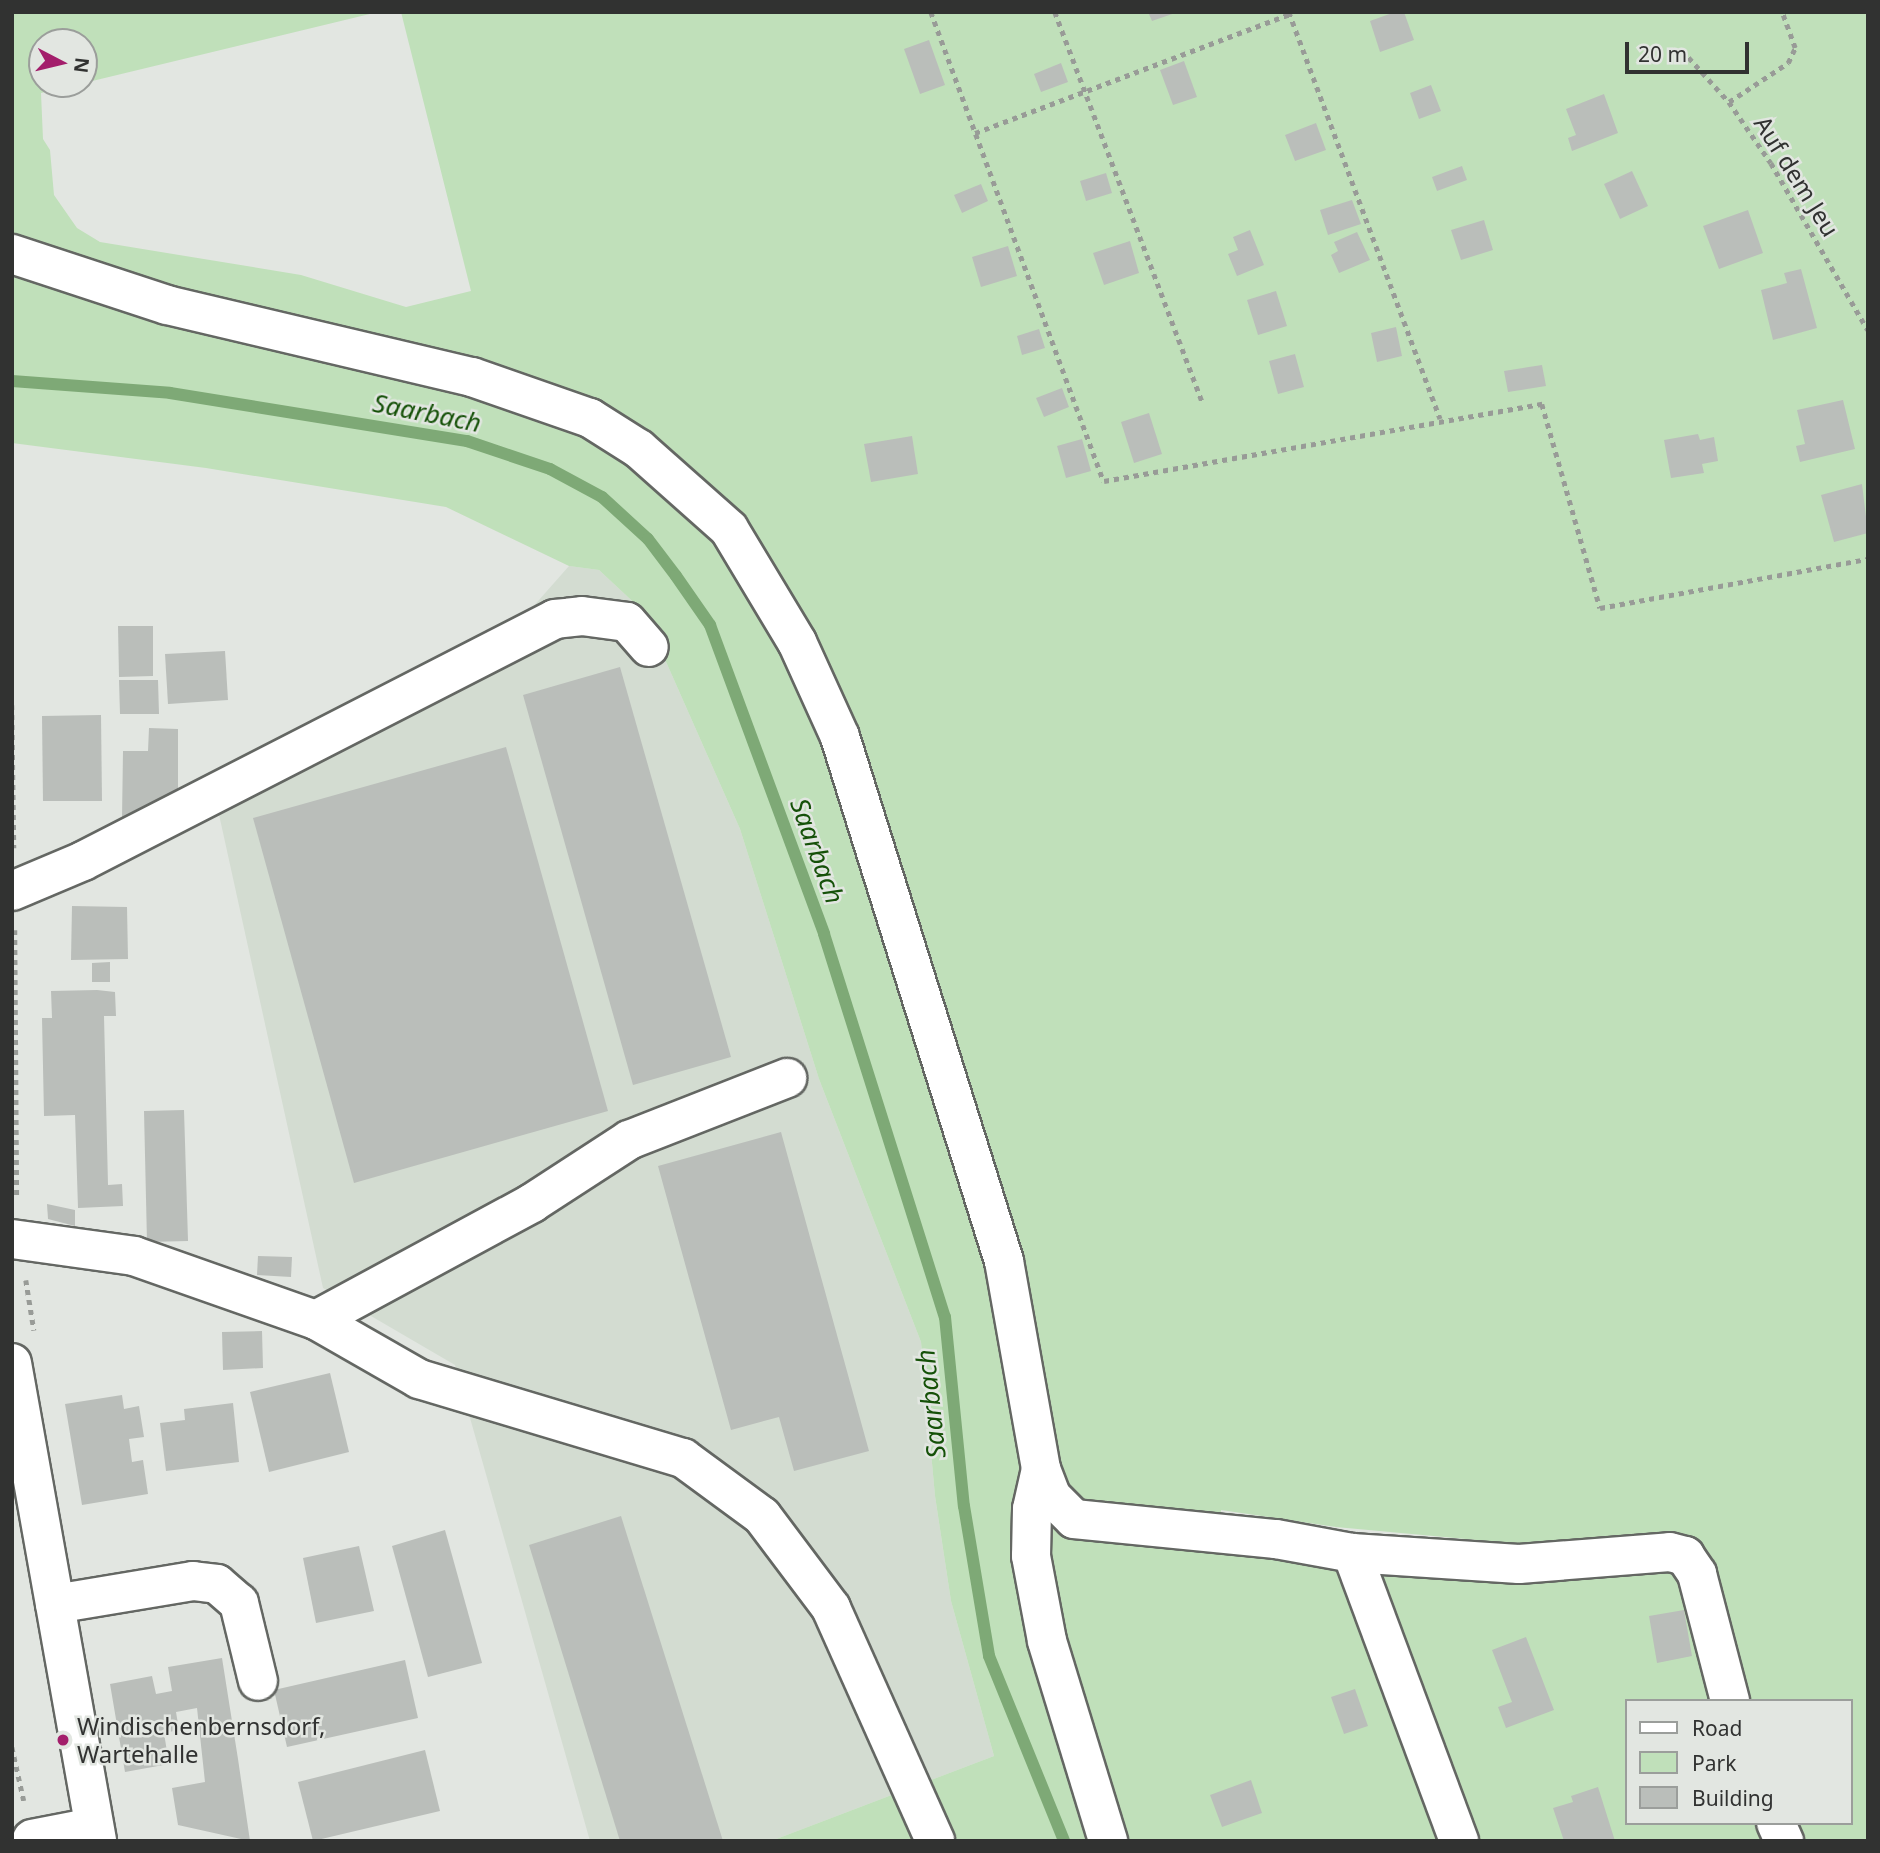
<!DOCTYPE html>
<style>
body{margin:0}
#map{position:relative;width:1880px;height:1853px;overflow:hidden;background:#e2e6e1;font-family:"Noto Sans",sans-serif}
div>[style]{position:absolute}
[style*='--x']{left:calc(var(--x)*1px);top:calc(var(--y)*1px);width:calc(var(--w)*1px);rotate:calc(var(--a)*1deg)}
.built>*{inset:0;background:#d3dcd1}
.green>*{inset:0;background:#c0e0ba}
.stream>*{height:12px;margin:-6px;padding:0 6px;transform-origin:6px;border-radius:6px;background:#7ea976}
.building>*{inset:0;background:#babeba}
.path>*{height:4.5px;margin-top:-2.25px;transform-origin:0;background:repeating-linear-gradient(90deg,#989b97 0 5px,transparent 0 10px)}
.roads{filter:drop-shadow(2px 0 #646763) drop-shadow(-2px 0 #646763) drop-shadow(0 2px #646763) drop-shadow(0 -2px #646763)}
.minor>*{height:38px;margin:-19px;padding:0 19px;transform-origin:19px;border-radius:19px;background:#fff}
.major>*{height:38px;margin:-19px;padding:0 19px;transform-origin:19px;border-radius:19px;background:#fff}
.dots>*{width:19px;height:19px;translate:-50% -50%;box-sizing:border-box;border:4px solid #e2e6e1;border-radius:50%}
span{translate:-50% -50%;white-space:nowrap;text-align:center;line-height:1.15;-webkit-text-stroke:5px #e2e6e1;paint-order:stroke}
.street-label{font-size:24px;color:#313231}
.poi-label{font-size:24px;color:#313231}
.left{translate:0 -50%;text-align:left}
.water-label{font-size:26px;color:#155108;font-style:italic}
.frame{position:absolute;inset:0;border:14px solid #313231;pointer-events:none}
.legend{position:absolute;left:1625px;top:1699px;width:228px;height:126px;box-sizing:border-box;background:#e2e6e1;border:2px solid #9b9e9b;margin:0;padding:9px 12px;list-style:none;font-size:21px;color:#313231}
.legend li{display:flex;align-items:center;gap:14px;height:35px}
.legend b{width:35px;border:2px solid #9b9e9b}
.north{position:absolute;left:28px;top:28px;width:70px;height:70px;box-sizing:border-box;background:#e2e6e1;border:2px solid #9b9e9b;border-radius:50%;rotate:97deg;font-size:19px;font-weight:700;line-height:28px;text-align:center;color:#313231}
.north::after{content:'';display:block;margin:auto;width:24px;height:32px;background:#a31e6b;clip-path:polygon(50% 0,100% 100%,50% 72%,0 100%)}
.scale{position:absolute;left:1625px;top:42px;width:124px;height:32px;box-sizing:border-box;border:4px solid #313231;border-top:0;padding-left:9px;font-size:21px;line-height:24px;white-space:nowrap;color:#313231;-webkit-text-stroke:5px #e2e6e1;paint-order:stroke}
</style>
<div id="map">
<div class="built">
<i style="clip-path:polygon(569px 566px,599px 570px,644px 612px,740px 829px,819px 1079px,921px 1342px,935px 1496px,951px 1601px,994px 1756px,771px 1841px,590px 1841px,455px 1365px,323px 1288px,211px 778px,524px 617px)"></i>
</div>
<div class="green">
<i style="clip-path:polygon(12px 12px,378px 12px,84px 83px,84px 42px,42px 42px,42px 84px,79px 84px,41px 93px,43px 139px,50px 150px,54px 195px,77px 228px,100px 242px,301px 275px,406px 307px,471px 291px,401px 12px,1868px 12px,1868px 1841px,1799px 1841px,1790px 1823px,1850px 1823px,1850px 1701px,1739px 1701px,1704px 1566px,1617px 1538px,1520px 1544px,1336px 1527px,1221px 1510px,1220px 1546px,1678px 1566px,1721px 1701px,1626px 1701px,1626px 1823px,1764px 1823px,1774px 1841px,771px 1841px,994px 1756px,951px 1601px,935px 1496px,921px 1342px,819px 1079px,740px 829px,644px 612px,599px 570px,569px 566px,446px 507px,206px 468px,12px 443px)"></i>
</div>
<div class="stream">
<i style="--x:12;--y:381;--w:158;--a:4.3"></i>
<i style="--x:170;--y:393;--w:301;--a:9.2"></i>
<i style="--x:467;--y:441;--w:88;--a:18.6"></i>
<i style="--x:550;--y:469;--w:59;--a:28.3"></i>
<i style="--x:602;--y:497;--w:62;--a:42.4"></i>
<i style="--x:648;--y:539;--w:46;--a:52.9"></i>
<i style="--x:676;--y:576;--w:60;--a:55.2"></i>
<i style="--x:710;--y:625;--w:329;--a:69.7"></i>
<i style="--x:824;--y:934;--w:402;--a:72.5"></i>
<i style="--x:945;--y:1317;--w:190;--a:84.3"></i>
<i style="--x:964;--y:1506;--w:152;--a:80.5"></i>
<i style="--x:989;--y:1656;--w:200;--a:67.9"></i>
</div>
<div class="building">
<i style="clip-path:polygon(1148px 12px,1175px 12px,1175px 13px,1152px 21px)"></i>
<i style="clip-path:polygon(1395px 12px,1404px 12px,1414px 40px,1380px 52px,1370px 21px)"></i>
<i style="clip-path:polygon(929px 40px,945px 85px,920px 94px,904px 49px)"></i>
<i style="clip-path:polygon(1184px 61px,1197px 97px,1173px 105px,1160px 70px)"></i>
<i style="clip-path:polygon(1061px 63px,1068px 82px,1041px 92px,1034px 74px)"></i>
<i style="clip-path:polygon(1431px 85px,1441px 111px,1419px 119px,1410px 93px)"></i>
<i style="clip-path:polygon(1604px 94px,1618px 133px,1572px 151px,1568px 138px,1576px 135px,1566px 109px)"></i>
<i style="clip-path:polygon(1316px 123px,1326px 150px,1295px 161px,1285px 135px)"></i>
<i style="clip-path:polygon(1462px 166px,1467px 180px,1437px 191px,1432px 177px)"></i>
<i style="clip-path:polygon(1632px 171px,1648px 206px,1620px 219px,1604px 184px)"></i>
<i style="clip-path:polygon(1106px 173px,1112px 193px,1086px 201px,1080px 181px)"></i>
<i style="clip-path:polygon(981px 184px,988px 201px,962px 213px,954px 195px)"></i>
<i style="clip-path:polygon(1352px 200px,1361px 224px,1328px 235px,1320px 210px)"></i>
<i style="clip-path:polygon(1748px 210px,1763px 253px,1719px 269px,1703px 226px)"></i>
<i style="clip-path:polygon(1484px 220px,1493px 250px,1461px 260px,1451px 230px)"></i>
<i style="clip-path:polygon(1250px 230px,1264px 265px,1237px 276px,1228px 254px,1238px 250px,1233px 237px)"></i>
<i style="clip-path:polygon(1357px 232px,1370px 260px,1339px 273px,1331px 255px,1338px 251px,1334px 242px)"></i>
<i style="clip-path:polygon(1130px 241px,1139px 273px,1104px 285px,1093px 253px)"></i>
<i style="clip-path:polygon(1008px 246px,1017px 276px,981px 287px,972px 257px)"></i>
<i style="clip-path:polygon(1801px 269px,1817px 328px,1773px 340px,1761px 290px,1787px 283px,1784px 273px)"></i>
<i style="clip-path:polygon(1276px 291px,1287px 326px,1258px 335px,1247px 300px)"></i>
<i style="clip-path:polygon(1396px 327px,1402px 356px,1377px 362px,1371px 333px)"></i>
<i style="clip-path:polygon(1039px 329px,1045px 348px,1022px 355px,1017px 336px)"></i>
<i style="clip-path:polygon(1295px 354px,1304px 387px,1278px 394px,1269px 361px)"></i>
<i style="clip-path:polygon(1542px 365px,1546px 386px,1508px 392px,1504px 371px)"></i>
<i style="clip-path:polygon(1062px 388px,1069px 407px,1044px 417px,1036px 398px)"></i>
<i style="clip-path:polygon(1843px 400px,1855px 449px,1800px 462px,1796px 446px,1805px 444px,1797px 410px)"></i>
<i style="clip-path:polygon(1149px 413px,1162px 454px,1134px 463px,1121px 422px)"></i>
<i style="clip-path:polygon(1698px 434px,1700px 440px,1714px 437px,1718px 461px,1702px 464px,1704px 473px,1671px 478px,1664px 440px)"></i>
<i style="clip-path:polygon(912px 436px,918px 474px,871px 482px,864px 444px)"></i>
<i style="clip-path:polygon(1082px 439px,1091px 471px,1066px 478px,1057px 446px)"></i>
<i style="clip-path:polygon(1862px 484px,1868px 533px,1834px 542px,1821px 495px)"></i>
<i style="clip-path:polygon(118px 626px,153px 626px,153px 676px,119px 677px)"></i>
<i style="clip-path:polygon(225px 651px,228px 700px,168px 704px,165px 654px)"></i>
<i style="clip-path:polygon(620px 667px,731px 1057px,633px 1085px,523px 695px)"></i>
<i style="clip-path:polygon(119px 680px,158px 680px,159px 714px,120px 714px)"></i>
<i style="clip-path:polygon(101px 715px,102px 801px,43px 801px,42px 716px)"></i>
<i style="clip-path:polygon(149px 728px,178px 729px,178px 789px,122px 819px,123px 751px,148px 751px)"></i>
<i style="clip-path:polygon(506px 747px,608px 1111px,354px 1183px,253px 818px)"></i>
<i style="clip-path:polygon(72px 906px,127px 907px,128px 959px,71px 960px)"></i>
<i style="clip-path:polygon(110px 962px,110px 982px,92px 982px,92px 963px)"></i>
<i style="clip-path:polygon(97px 990px,115px 992px,116px 1016px,104px 1016px,108px 1185px,122px 1184px,123px 1206px,78px 1208px,75px 1115px,44px 1116px,42px 1018px,52px 1018px,51px 991px)"></i>
<i style="clip-path:polygon(184px 1110px,188px 1241px,147px 1242px,144px 1111px)"></i>
<i style="clip-path:polygon(781px 1132px,869px 1451px,794px 1471px,779px 1417px,731px 1430px,658px 1166px)"></i>
<i style="clip-path:polygon(47px 1204px,75px 1210px,75px 1226px,48px 1219px)"></i>
<i style="clip-path:polygon(258px 1256px,292px 1257px,291px 1277px,257px 1275px)"></i>
<i style="clip-path:polygon(262px 1331px,263px 1368px,223px 1370px,222px 1332px)"></i>
<i style="clip-path:polygon(330px 1373px,349px 1452px,269px 1472px,250px 1392px)"></i>
<i style="clip-path:polygon(122px 1395px,124px 1409px,139px 1406px,144px 1437px,129px 1439px,132px 1462px,143px 1460px,148px 1494px,82px 1505px,65px 1404px)"></i>
<i style="clip-path:polygon(233px 1403px,239px 1462px,166px 1471px,160px 1423px,185px 1420px,184px 1409px)"></i>
<i style="clip-path:polygon(621px 1516px,723px 1841px,620px 1841px,529px 1545px)"></i>
<i style="clip-path:polygon(445px 1530px,482px 1663px,428px 1677px,392px 1546px)"></i>
<i style="clip-path:polygon(359px 1546px,374px 1611px,316px 1623px,303px 1558px)"></i>
<i style="clip-path:polygon(1684px 1610px,1692px 1656px,1657px 1663px,1649px 1616px)"></i>
<i style="clip-path:polygon(1526px 1637px,1554px 1710px,1506px 1728px,1498px 1707px,1512px 1702px,1492px 1650px)"></i>
<i style="clip-path:polygon(222px 1658px,238px 1759px,250px 1841px,178px 1825px,172px 1788px,205px 1782px,197px 1708px,176px 1712px,179px 1730px,164px 1733px,169px 1764px,125px 1772px,110px 1684px,152px 1676px,156px 1694px,172px 1691px,168px 1667px)"></i>
<i style="clip-path:polygon(405px 1660px,418px 1718px,287px 1747px,274px 1690px)"></i>
<i style="clip-path:polygon(1355px 1689px,1368px 1726px,1344px 1734px,1331px 1697px)"></i>
<i style="clip-path:polygon(425px 1750px,440px 1811px,313px 1841px,298px 1782px)"></i>
<i style="clip-path:polygon(1251px 1780px,1262px 1813px,1222px 1827px,1210px 1795px)"></i>
<i style="clip-path:polygon(1598px 1787px,1615px 1841px,1564px 1841px,1553px 1808px,1573px 1802px,1571px 1796px)"></i>
</div>
<div class="path">
<i style="--x:931;--y:12;--w:500;--a:69.8"></i>
<i style="--x:1104;--y:481;--w:445;--a:-10"></i>
<i style="--x:1542;--y:404;--w:212;--a:74.1"></i>
<i style="--x:1600;--y:608;--w:272;--a:-10.4"></i>
<i style="--x:1055;--y:12;--w:419;--a:69.3"></i>
<i style="--x:1289;--y:12;--w:434;--a:69.6"></i>
<i style="--x:1682;--y:50;--w:70;--a:47.9"></i>
<i style="--x:1729;--y:102;--w:74;--a:55.5"></i>
<i style="--x:1771;--y:163;--w:193;--a:59.9"></i>
<i style="--x:1729;--y:102;--w:71;--a:-33.5"></i>
<i style="--x:1788;--y:63;--w:17;--a:-65"></i>
<i style="--x:1795;--y:48;--w:38;--a:-110"></i>
<i style="--x:975;--y:133;--w:337;--a:-20.7"></i>
<i style="--x:12;--y:705;--w:143;--a:89.2"></i>
<i style="--x:15;--y:930;--w:268;--a:89.6"></i>
<i style="--x:26;--y:1280;--w:51;--a:80.9"></i>
<i style="--x:12;--y:1747;--w:55;--a:77.5"></i>
</div>
<div class="roads">
<div class="minor">
<i style="--x:12;--y:254;--w:163;--a:18.2"></i>
<i style="--x:167;--y:305;--w:313;--a:13.3"></i>
<i style="--x:472;--y:377;--w:125;--a:19.2"></i>
<i style="--x:590;--y:418;--w:58;--a:32.3"></i>
<i style="--x:639;--y:449;--w:120;--a:41.6"></i>
<i style="--x:729;--y:529;--w:132;--a:59"></i>
<i style="--x:797;--y:642;--w:104;--a:65.6"></i>
<i style="--x:840;--y:737;--w:549;--a:72.62"></i>
<i style="--x:1004;--y:1261;--w:211;--a:79.9"></i>
<i style="--x:1041;--y:1469;--w:30;--a:69"></i>
<i style="--x:1052;--y:1497;--w:31;--a:45"></i>
<i style="--x:1074;--y:1519;--w:203;--a:5.7"></i>
<i style="--x:1276;--y:1539;--w:77;--a:10.4"></i>
<i style="--x:1352;--y:1553;--w:167;--a:3.8"></i>
<i style="--x:1519;--y:1564;--w:151;--a:-4.5"></i>
<i style="--x:1670;--y:1552;--w:16;--a:15"></i>
<i style="--x:1685;--y:1556;--w:22;--a:56"></i>
<i style="--x:1697;--y:1574;--w:131;--a:75.4"></i>
<i style="--x:12;--y:891;--w:77;--a:-22.9"></i>
<i style="--x:83;--y:861;--w:530;--a:-27.14"></i>
<i style="--x:555;--y:619;--w:27;--a:-6"></i>
<i style="--x:582;--y:616;--w:45;--a:7.6"></i>
<i style="--x:627;--y:622;--w:33;--a:49"></i>
<i style="--x:12;--y:1239;--w:123;--a:7.9"></i>
<i style="--x:134;--y:1256;--w:193;--a:19.4"></i>
<i style="--x:316;--y:1320;--w:246;--a:-28.4"></i>
<i style="--x:532;--y:1203;--w:116;--a:-33"></i>
<i style="--x:629;--y:1140;--w:170;--a:-21.4"></i>
<i style="--x:316;--y:1320;--w:119;--a:29.8"></i>
<i style="--x:419;--y:1379;--w:276;--a:16.7"></i>
<i style="--x:683;--y:1458;--w:98;--a:36.3"></i>
<i style="--x:762;--y:1516;--w:115;--a:53.1"></i>
<i style="--x:831;--y:1608;--w:255;--a:65.9"></i>
<i style="--x:1041;--y:1469;--w:41;--a:102.7"></i>
<i style="--x:1032;--y:1509;--w:47;--a:91.2"></i>
<i style="--x:1031;--y:1556;--w:86;--a:79.3"></i>
<i style="--x:1047;--y:1641;--w:209;--a:73"></i>
<i style="--x:1352;--y:1553;--w:307;--a:69.6"></i>
<i style="--x:55;--y:1604;--w:140;--a:-9.5"></i>
<i style="--x:193;--y:1581;--w:24;--a:7"></i>
<i style="--x:217;--y:1584;--w:29;--a:41"></i>
<i style="--x:239;--y:1603;--w:80;--a:76.3"></i>
<i style="--x:1776;--y:1823;--w:20;--a:66"></i>
<i style="--x:32;--y:1839;--w:63;--a:-11"></i>
</div>
<div class="major">
<i style="--x:12;--y:1363;--w:485;--a:79.9"></i>
</div>
</div>
<div class="dots">
<i style="left:63px;top:1740px;background:#a31e6b"></i>
</div>
<div class="street-label">
<span style="left:1797px;top:176px;rotate:58deg">Auf dem Jeu</span>
</div>
<div class="poi-label">
<span class="left" style="left:77px;top:1740px">Windischenbernsdorf,<br>Wartehalle</span>
</div>
<div class="water-label">
<span style="left:427px;top:413px;rotate:11deg">Saarbach</span>
<span style="left:817px;top:851px;rotate:70deg">Saarbach</span>
<span style="left:931px;top:1404px;rotate:-96deg">Saarbach</span>
</div>
<div class="frame"></div>
<ul class="legend">
<li><b style="height:9px;background:#fff"></b>Road</li>
<li><b style="height:19px;background:#c0e0ba"></b>Park</li>
<li><b style="height:19px;background:#babeba"></b>Building</li>
</ul>
<div class="north">N</div>
<div class="scale">20 m</div>
</div>
